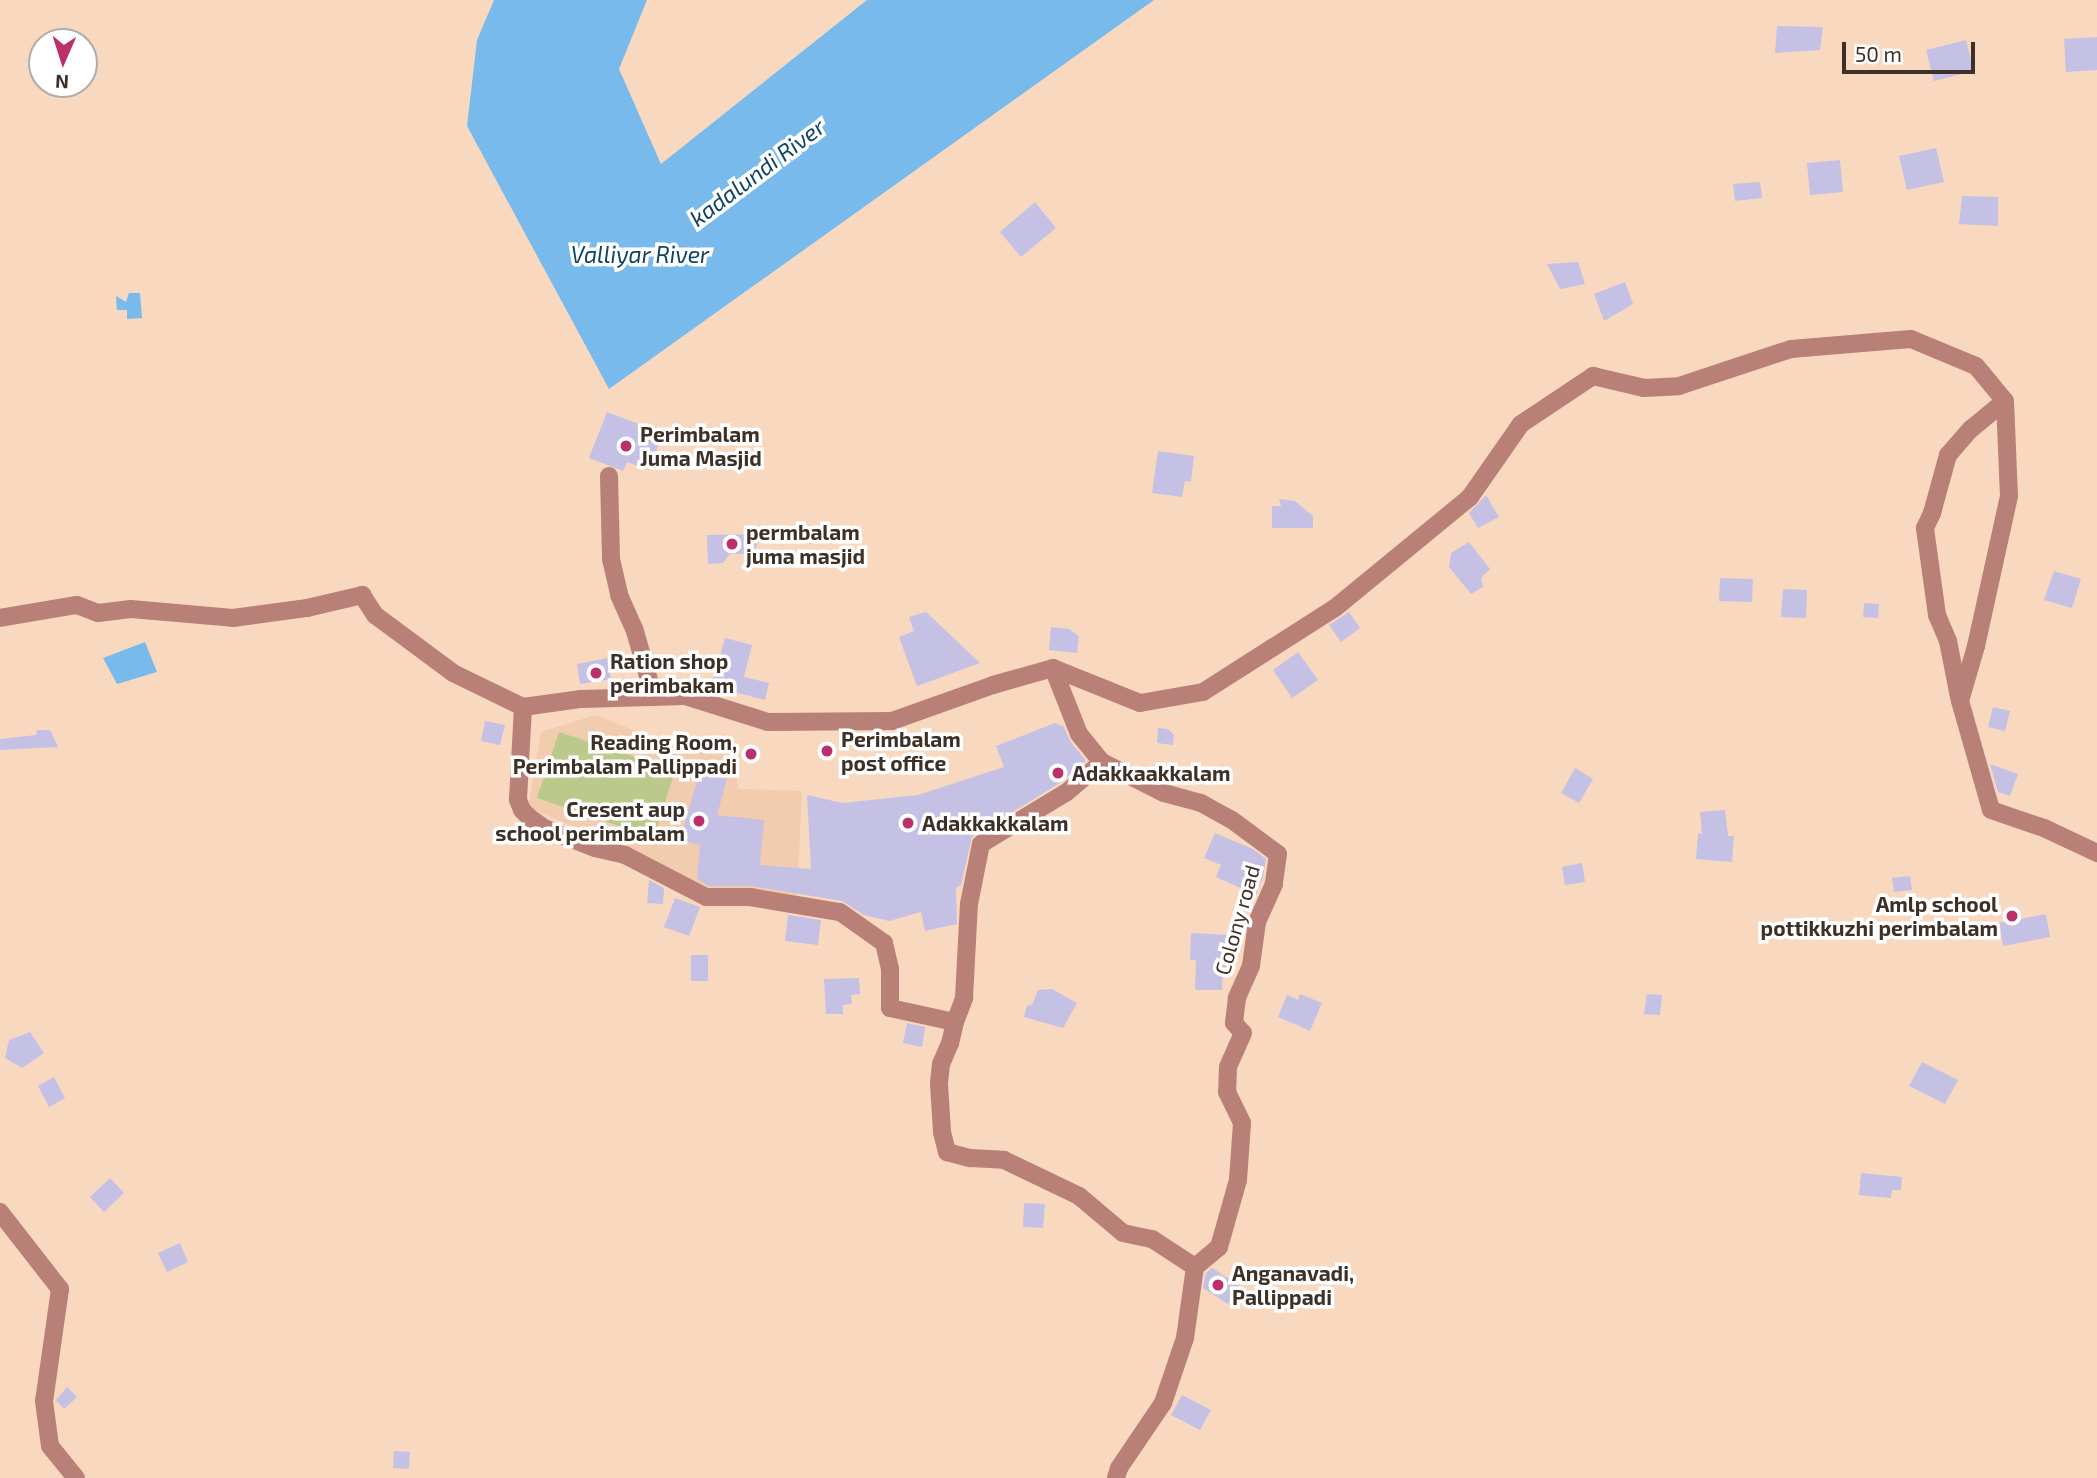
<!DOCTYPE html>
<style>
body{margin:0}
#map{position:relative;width:2097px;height:1478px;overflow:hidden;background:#f8d8bf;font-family:"Exo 2",sans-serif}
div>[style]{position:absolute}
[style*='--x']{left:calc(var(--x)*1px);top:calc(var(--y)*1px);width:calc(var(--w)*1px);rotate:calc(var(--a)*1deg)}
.built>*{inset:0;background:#f2ccae}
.green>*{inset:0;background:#bbca8a}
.water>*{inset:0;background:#79baec}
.building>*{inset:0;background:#c4c1e4}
.minor>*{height:18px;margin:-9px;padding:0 9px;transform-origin:9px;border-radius:9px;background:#b88077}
.dots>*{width:19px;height:19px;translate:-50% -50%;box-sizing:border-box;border:4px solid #fff;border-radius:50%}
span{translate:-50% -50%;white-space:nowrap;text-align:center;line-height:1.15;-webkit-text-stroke:7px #fff;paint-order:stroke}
.poi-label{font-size:21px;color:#3d3027;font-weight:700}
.left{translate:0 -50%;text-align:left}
.right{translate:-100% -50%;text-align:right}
.street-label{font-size:21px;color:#3d3027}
.water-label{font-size:23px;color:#104263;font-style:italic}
.north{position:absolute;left:28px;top:28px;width:70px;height:70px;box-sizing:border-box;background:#fff;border:2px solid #b1aca9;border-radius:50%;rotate:183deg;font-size:19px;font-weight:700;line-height:28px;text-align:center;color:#3d3027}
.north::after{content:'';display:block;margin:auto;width:24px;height:32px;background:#ba306b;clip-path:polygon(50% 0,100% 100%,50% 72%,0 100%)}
.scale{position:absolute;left:1842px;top:42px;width:133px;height:32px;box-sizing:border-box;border:4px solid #3d3027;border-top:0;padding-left:9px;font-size:21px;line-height:24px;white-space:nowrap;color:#3d3027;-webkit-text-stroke:5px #fff;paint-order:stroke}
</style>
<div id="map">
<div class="built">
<i style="clip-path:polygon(595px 715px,669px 744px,732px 749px,738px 789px,802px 791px,797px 898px,699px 889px,610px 843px,528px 807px,541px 732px)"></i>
</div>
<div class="green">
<i style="clip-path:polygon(559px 732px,675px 770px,654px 838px,537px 798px)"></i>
</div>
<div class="water">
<i style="clip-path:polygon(494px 0,647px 0,619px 69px,661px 164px,867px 0,1154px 0,609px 389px,467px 126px,477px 40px)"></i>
<i style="clip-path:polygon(129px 293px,140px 293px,142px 318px,127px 319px,127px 310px,117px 310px,116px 296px,126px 302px)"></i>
<i style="clip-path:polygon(145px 642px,157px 672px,117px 684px,103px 658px)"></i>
</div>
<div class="building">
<i style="clip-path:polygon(1777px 26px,1823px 27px,1820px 50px,1775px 53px)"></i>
<i style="clip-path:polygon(2097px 37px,2097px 70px,2066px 72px,2064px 39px)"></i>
<i style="clip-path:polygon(1966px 40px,1974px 71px,1934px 81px,1926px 50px)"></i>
<i style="clip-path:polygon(1936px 148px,1944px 182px,1907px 190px,1899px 156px)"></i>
<i style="clip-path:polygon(1840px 160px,1843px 192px,1810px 195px,1807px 163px)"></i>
<i style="clip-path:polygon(1760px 182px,1762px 198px,1735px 201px,1733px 184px)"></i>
<i style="clip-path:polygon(1962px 196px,1998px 197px,1998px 226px,1959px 224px)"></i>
<i style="clip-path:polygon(1035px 202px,1056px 228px,1021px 257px,1000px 232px)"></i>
<i style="clip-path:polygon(1578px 262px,1585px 284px,1560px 289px,1547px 264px)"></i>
<i style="clip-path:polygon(1625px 282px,1633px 304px,1604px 321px,1594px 294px)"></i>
<i style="clip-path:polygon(607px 412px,663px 433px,649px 470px,627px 462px,623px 471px,589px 458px)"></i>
<i style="clip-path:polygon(1158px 451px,1194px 456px,1191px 482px,1185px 481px,1182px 497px,1152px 493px)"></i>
<i style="clip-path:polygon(1486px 495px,1499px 517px,1478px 528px,1469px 513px)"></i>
<i style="clip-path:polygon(1279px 499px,1295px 501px,1313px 516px,1313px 528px,1272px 528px,1272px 506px,1281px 506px)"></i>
<i style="clip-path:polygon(763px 534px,752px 554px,730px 554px,723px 563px,708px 564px,707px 535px)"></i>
<i style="clip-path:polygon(1469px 542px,1490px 569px,1481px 578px,1483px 587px,1471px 594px,1449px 567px,1451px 553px)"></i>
<i style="clip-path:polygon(2054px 571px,2081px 579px,2072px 608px,2044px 600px)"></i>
<i style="clip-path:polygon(1720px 578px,1753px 579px,1752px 602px,1719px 601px)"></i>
<i style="clip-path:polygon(1783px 589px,1807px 590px,1806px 618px,1781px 617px)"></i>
<i style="clip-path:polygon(1864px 603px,1879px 604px,1878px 618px,1863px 617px)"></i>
<i style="clip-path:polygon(926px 612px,980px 663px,917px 686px,899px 637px,914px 631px,909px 617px)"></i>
<i style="clip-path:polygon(1349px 612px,1360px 628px,1341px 642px,1329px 625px)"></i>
<i style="clip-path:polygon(1051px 627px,1069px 629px,1079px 636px,1077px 653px,1049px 650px)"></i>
<i style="clip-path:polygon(725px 638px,752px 645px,744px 677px,769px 683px,765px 700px,711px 686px)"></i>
<i style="clip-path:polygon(1298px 652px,1318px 680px,1292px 698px,1273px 670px)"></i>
<i style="clip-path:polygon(607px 658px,611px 679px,580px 684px,577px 664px)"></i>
<i style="clip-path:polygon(1993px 707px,2010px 711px,2005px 731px,1988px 727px)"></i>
<i style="clip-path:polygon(485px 721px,505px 725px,500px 745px,481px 741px)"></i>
<i style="clip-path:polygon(1055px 723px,1064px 727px,1070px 741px,1086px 761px,1060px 783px,972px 837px,961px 885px,956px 888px,957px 924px,925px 931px,921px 912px,889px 921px,864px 915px,842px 901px,752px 886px,709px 886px,697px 879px,700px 845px,680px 840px,700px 771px,727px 779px,717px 815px,764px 820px,760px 865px,811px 869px,807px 795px,842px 803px,918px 795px,1004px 767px,996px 746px)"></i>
<i style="clip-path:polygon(1158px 728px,1168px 729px,1174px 735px,1173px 745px,1157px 743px)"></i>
<i style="clip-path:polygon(37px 730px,50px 730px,58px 747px,0 750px,0 739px,36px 735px)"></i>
<i style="clip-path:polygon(1990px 764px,2018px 774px,2010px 796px,1998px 792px)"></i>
<i style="clip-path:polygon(1575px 768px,1593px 779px,1579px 803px,1561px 793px)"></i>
<i style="clip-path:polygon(1725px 810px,1728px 836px,1734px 836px,1732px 862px,1696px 859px,1698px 833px,1702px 834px,1700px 812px)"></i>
<i style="clip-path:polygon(1215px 833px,1253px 849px,1266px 859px,1263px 877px,1256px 895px,1216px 877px,1221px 865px,1204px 858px)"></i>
<i style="clip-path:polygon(1582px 863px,1585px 882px,1565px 885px,1562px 867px)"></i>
<i style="clip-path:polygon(1910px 876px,1912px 890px,1894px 892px,1892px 878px)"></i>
<i style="clip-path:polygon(649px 880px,664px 888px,663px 904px,647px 903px)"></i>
<i style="clip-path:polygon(675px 898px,700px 907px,689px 936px,664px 927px)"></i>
<i style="clip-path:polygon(2046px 914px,2050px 937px,2003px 946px,1999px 923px)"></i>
<i style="clip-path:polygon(788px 915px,821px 920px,818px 945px,785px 941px)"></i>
<i style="clip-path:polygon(1191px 933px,1229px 935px,1228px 967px,1223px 967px,1222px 990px,1195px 990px,1196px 960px,1190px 960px)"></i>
<i style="clip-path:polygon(691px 955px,708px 955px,708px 981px,691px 981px)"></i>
<i style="clip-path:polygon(859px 978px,860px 994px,851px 995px,852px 1004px,843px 1005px,843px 1014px,826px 1014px,824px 979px)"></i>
<i style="clip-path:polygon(1052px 989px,1077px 1003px,1063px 1028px,1024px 1017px,1027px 1006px,1032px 1005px,1038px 990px)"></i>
<i style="clip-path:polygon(1300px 994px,1322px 1003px,1310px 1031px,1278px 1017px,1287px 995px,1298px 1000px)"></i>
<i style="clip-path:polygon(1647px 994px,1662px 995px,1660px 1015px,1644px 1014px)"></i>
<i style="clip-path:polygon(907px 1023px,925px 1027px,922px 1047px,903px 1043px)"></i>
<i style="clip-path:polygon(30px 1032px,44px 1053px,22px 1068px,5px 1058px,9px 1040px)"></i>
<i style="clip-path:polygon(1922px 1062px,1958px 1080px,1945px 1104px,1909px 1086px)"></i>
<i style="clip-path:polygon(54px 1077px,65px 1098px,49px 1107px,38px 1086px)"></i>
<i style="clip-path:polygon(1861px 1173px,1902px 1177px,1901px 1190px,1892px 1190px,1891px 1198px,1859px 1195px)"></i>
<i style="clip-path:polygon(110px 1178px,124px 1193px,104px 1212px,90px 1197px)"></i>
<i style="clip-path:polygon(1024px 1203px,1045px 1204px,1043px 1228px,1023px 1227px)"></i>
<i style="clip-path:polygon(180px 1243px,188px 1262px,167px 1272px,158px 1253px)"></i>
<i style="clip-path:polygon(1212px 1268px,1240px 1286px,1228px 1304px,1203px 1288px,1206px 1273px)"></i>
<i style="clip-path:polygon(67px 1387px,77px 1397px,64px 1409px,56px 1400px)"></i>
<i style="clip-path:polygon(1182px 1395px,1211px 1410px,1200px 1430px,1171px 1415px)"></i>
<i style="clip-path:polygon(394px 1451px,410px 1452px,409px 1469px,393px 1468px)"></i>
</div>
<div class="minor">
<i style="--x:609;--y:476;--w:83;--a:88.6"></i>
<i style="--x:611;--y:559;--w:37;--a:77"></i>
<i style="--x:619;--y:595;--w:36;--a:66"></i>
<i style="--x:634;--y:628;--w:72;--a:73.8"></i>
<i style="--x:0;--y:618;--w:78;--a:-9.6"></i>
<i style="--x:77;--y:605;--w:22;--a:21"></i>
<i style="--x:98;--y:613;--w:33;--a:-7"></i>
<i style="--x:131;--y:609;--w:102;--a:5"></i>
<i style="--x:233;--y:618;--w:75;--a:-7.7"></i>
<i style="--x:307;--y:608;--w:57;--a:-13.3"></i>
<i style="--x:362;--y:595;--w:24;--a:57"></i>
<i style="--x:375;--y:615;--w:97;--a:36.6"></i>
<i style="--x:453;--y:673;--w:78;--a:25.9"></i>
<i style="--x:523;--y:707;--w:59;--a:-7.9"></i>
<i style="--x:581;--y:699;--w:104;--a:-1.7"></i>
<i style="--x:685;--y:696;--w:87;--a:17.4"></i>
<i style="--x:768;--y:722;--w:124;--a:-0.5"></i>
<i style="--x:892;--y:721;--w:107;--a:-19.6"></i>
<i style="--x:993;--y:685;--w:62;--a:-15.8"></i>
<i style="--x:1053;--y:668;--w:94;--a:21.9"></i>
<i style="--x:1140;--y:703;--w:64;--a:-9.9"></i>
<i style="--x:1203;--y:692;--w:156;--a:-32.5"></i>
<i style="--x:1335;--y:608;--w:175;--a:-39.4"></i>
<i style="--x:1470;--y:497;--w:89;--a:-55.1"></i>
<i style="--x:1521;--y:424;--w:87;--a:-33.7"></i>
<i style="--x:1593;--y:376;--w:52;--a:13.2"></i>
<i style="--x:1644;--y:388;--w:35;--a:-3"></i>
<i style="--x:1679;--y:386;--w:118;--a:-18.3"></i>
<i style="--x:1791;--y:349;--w:120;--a:-4.8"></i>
<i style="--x:1911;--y:339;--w:70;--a:22.6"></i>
<i style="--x:1976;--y:366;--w:45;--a:50.4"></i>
<i style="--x:2005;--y:401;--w:95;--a:87.6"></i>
<i style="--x:2009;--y:496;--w:154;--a:102.4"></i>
<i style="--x:1976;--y:646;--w:57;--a:106.2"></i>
<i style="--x:1960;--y:701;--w:113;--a:74.1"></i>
<i style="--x:1991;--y:810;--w:56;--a:18.8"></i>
<i style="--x:2044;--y:828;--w:59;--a:25.3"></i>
<i style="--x:1053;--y:668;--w:71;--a:68.5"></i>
<i style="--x:1079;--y:734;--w:36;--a:51"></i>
<i style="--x:1102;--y:762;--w:69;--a:26.6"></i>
<i style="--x:1164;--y:793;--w:38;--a:15"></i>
<i style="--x:1201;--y:803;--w:35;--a:29"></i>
<i style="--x:1232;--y:820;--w:57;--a:36.5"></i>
<i style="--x:1278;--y:854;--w:30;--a:98"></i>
<i style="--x:1274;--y:884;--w:42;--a:114.1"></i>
<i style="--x:1257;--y:922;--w:44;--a:97.8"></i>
<i style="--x:1251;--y:966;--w:35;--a:114"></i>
<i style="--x:1237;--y:998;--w:25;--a:97"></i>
<i style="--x:1234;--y:1023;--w:13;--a:48"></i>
<i style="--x:1243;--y:1033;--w:37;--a:114"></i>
<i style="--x:1228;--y:1067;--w:25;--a:92"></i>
<i style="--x:1227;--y:1092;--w:34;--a:64"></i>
<i style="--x:1242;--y:1123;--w:57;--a:94"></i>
<i style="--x:1238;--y:1180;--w:70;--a:105.8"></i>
<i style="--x:1219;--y:1247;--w:31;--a:140"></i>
<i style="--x:1959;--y:697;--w:57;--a:-101.1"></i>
<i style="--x:1948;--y:641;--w:28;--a:-113"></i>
<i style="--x:1937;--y:615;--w:88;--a:-97.9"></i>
<i style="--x:1925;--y:528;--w:17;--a:-65"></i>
<i style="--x:1932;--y:513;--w:60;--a:-74.6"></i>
<i style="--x:1948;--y:455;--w:35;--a:-49"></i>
<i style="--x:1971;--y:429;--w:44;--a:-39.5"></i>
<i style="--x:523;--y:707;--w:93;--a:93.1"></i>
<i style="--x:518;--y:800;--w:11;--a:68"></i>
<i style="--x:522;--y:810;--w:10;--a:45"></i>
<i style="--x:529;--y:817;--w:19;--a:36"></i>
<i style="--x:544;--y:828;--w:55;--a:21.4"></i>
<i style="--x:595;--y:848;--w:31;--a:13"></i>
<i style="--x:625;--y:855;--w:91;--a:27.4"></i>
<i style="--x:706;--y:897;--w:44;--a:0"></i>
<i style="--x:750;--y:897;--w:91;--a:9.5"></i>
<i style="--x:840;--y:912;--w:54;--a:35.2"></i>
<i style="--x:884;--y:943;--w:27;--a:77"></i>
<i style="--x:890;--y:969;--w:39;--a:90"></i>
<i style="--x:890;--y:1008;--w:66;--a:12.2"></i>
<i style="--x:955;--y:1022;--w:22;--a:103"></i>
<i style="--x:950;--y:1043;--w:23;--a:113"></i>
<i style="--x:941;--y:1064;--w:20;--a:96"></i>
<i style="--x:939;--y:1084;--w:48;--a:86.4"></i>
<i style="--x:942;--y:1132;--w:21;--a:76"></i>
<i style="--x:947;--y:1152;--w:24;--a:15"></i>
<i style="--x:970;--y:1158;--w:34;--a:3"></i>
<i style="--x:1004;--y:1160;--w:83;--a:25.6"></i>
<i style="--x:1079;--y:1196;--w:57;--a:40.1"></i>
<i style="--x:1123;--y:1233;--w:30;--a:12"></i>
<i style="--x:1152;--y:1239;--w:51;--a:33.1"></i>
<i style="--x:955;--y:1022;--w:26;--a:-69"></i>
<i style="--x:964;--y:998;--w:94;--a:-87"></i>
<i style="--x:969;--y:904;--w:61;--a:-78.7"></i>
<i style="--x:981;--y:844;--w:100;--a:-31.2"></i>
<i style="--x:1067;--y:792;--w:46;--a:-40.6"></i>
<i style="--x:0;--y:1212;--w:98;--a:52.1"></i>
<i style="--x:60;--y:1289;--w:113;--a:98.1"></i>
<i style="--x:44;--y:1401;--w:45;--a:82.4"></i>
<i style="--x:50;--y:1446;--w:41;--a:50.9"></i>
<i style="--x:1116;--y:1478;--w:10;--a:-73"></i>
<i style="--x:1119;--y:1468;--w:78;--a:-55.9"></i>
<i style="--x:1163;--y:1403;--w:69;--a:-71.3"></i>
<i style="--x:1185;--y:1338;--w:72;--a:-82"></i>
</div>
<div class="dots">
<i style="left:626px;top:446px;background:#ba306b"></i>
<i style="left:732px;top:544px;background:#ba306b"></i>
<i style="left:596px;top:673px;background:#ba306b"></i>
<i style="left:827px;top:751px;background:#ba306b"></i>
<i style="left:751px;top:754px;background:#ba306b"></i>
<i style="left:1058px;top:773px;background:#ba306b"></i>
<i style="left:699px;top:821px;background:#ba306b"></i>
<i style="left:908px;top:823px;background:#ba306b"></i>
<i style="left:2012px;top:916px;background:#ba306b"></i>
<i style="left:1218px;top:1285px;background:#ba306b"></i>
</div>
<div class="poi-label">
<span class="left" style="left:640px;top:446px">Perimbalam<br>Juma Masjid</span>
<span class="left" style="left:746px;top:544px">permbalam<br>juma masjid</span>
<span class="left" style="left:610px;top:673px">Ration shop<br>perimbakam</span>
<span class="left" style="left:841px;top:751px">Perimbalam<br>post office</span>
<span class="right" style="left:737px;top:754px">Reading Room,<br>Perimbalam Pallippadi</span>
<span class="left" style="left:1072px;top:773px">Adakkaakkalam</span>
<span class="right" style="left:685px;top:821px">Cresent aup<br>school perimbalam</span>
<span class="left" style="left:922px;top:823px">Adakkakkalam</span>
<span class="right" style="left:1998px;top:916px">Amlp school<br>pottikkuzhi perimbalam</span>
<span class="left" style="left:1232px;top:1285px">Anganavadi,<br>Pallippadi</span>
</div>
<div class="street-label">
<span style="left:1237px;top:920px;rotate:-74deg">Colony road</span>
</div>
<div class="water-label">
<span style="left:757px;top:172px;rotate:-37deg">kadalundi River</span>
<span style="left:640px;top:254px">Valliyar River</span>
</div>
<div class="north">N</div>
<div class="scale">50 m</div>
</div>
